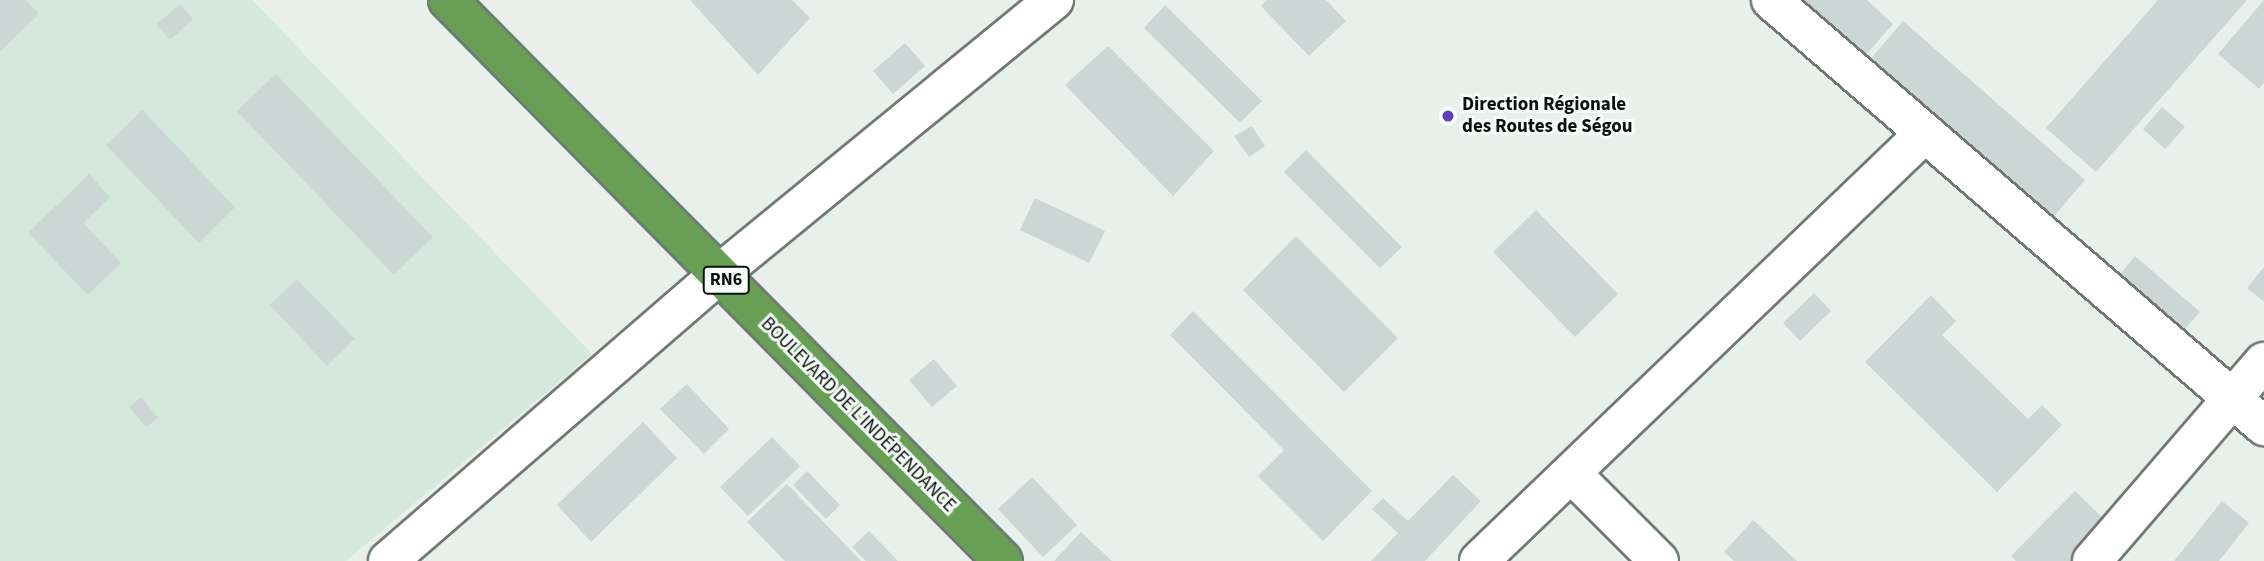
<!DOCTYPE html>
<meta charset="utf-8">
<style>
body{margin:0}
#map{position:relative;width:2264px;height:561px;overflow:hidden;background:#e7f0eb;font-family:"Source Sans 3",sans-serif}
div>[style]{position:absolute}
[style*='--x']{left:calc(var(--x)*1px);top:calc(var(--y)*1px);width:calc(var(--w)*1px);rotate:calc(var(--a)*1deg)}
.built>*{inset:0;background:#d6e7de}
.building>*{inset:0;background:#ccd7d5}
.roads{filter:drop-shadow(2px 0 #717975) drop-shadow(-2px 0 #717975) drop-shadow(0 2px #717975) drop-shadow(0 -2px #717975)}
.minor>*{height:38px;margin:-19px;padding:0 19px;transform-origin:19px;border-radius:19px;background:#fff}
.highway>*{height:38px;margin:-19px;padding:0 19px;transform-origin:19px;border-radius:19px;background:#699f55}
.dots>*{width:19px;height:19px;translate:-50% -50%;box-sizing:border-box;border:4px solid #f4fdf8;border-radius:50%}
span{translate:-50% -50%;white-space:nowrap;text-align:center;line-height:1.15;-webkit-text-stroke:6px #f4fdf8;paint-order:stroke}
.shield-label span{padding:2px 5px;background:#f4fdf8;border:2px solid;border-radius:5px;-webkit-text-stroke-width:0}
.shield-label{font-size:18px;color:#0d100f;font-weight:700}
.poi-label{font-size:19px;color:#0d100f;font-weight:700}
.left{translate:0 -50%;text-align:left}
.street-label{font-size:19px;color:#0d100f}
</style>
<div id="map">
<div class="built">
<i style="clip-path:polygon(0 0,252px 0,592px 354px,346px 561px,0 561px)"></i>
</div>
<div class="building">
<i style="clip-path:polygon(0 0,26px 0,39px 14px,0 52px)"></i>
<i style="clip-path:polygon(690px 0,792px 0,810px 18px,758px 75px)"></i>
<i style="clip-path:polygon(1267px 0,1326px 0,1346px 21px,1309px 56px,1261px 6px)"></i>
<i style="clip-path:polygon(1784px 0,1867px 0,1893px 24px,1856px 66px)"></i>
<i style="clip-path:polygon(2158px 0,2247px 0,2096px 172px,2046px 128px)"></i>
<i style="clip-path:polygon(2264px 0,2264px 83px,2259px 89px,2218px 54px)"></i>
<i style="clip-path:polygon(180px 4px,193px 19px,170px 40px,156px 25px)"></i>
<i style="clip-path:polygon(1165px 5px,1262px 101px,1240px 123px,1144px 28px)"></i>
<i style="clip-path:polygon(1903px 21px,2085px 180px,2043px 229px,1861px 70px)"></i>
<i style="clip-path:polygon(905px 43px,925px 66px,893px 94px,873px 71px)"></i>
<i style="clip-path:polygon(1108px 46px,1214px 151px,1173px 196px,1065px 85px)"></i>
<i style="clip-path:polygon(276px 74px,433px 237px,394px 275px,237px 111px)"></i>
<i style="clip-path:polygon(2162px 107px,2185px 127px,2165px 149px,2143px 129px)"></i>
<i style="clip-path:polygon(142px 110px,235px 207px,199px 243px,106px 145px)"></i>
<i style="clip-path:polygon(1252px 126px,1265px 146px,1249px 157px,1234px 136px)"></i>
<i style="clip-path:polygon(1306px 150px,1402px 247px,1380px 268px,1284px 172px)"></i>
<i style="clip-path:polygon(89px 174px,110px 197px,83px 223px,121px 263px,88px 295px,28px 233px)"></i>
<i style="clip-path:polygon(1035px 198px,1105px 231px,1089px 263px,1020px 230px)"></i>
<i style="clip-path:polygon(1536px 210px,1618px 294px,1575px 337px,1493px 252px)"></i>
<i style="clip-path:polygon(1296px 236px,1398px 338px,1344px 392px,1243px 290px)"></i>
<i style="clip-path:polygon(2135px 256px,2200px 312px,2179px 335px,2116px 279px)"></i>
<i style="clip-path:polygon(2264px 267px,2264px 302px,2247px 288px)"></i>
<i style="clip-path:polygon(297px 279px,355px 339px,327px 366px,270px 305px)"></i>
<i style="clip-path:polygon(1814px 293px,1831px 311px,1800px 341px,1783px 323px)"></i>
<i style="clip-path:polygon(1931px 295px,1956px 321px,1942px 335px,2028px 419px,2042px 405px,2062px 425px,1997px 492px,1865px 362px)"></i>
<i style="clip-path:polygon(1193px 311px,1372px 491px,1323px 541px,1258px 476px,1284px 450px,1170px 335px)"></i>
<i style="clip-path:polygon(934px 359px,957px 386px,932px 407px,909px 380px)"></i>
<i style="clip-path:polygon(687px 384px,729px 429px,704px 454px,660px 409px)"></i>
<i style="clip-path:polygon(141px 397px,158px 418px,146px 427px,129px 407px)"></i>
<i style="clip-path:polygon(643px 422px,677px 458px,591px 542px,557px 505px)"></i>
<i style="clip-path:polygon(772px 437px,800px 466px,748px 516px,720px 487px)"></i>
<i style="clip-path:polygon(807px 471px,840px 505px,826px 519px,793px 485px)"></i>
<i style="clip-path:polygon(1453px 475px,1481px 501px,1425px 561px,1371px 561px,1398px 533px,1372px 509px,1383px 498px,1408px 521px)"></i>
<i style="clip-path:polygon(1032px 477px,1077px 525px,1043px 557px,998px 509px)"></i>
<i style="clip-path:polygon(787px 484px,861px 561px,785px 561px,747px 522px)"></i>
<i style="clip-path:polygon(2075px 491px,2109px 524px,2073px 561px,2016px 561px,2011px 556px)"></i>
<i style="clip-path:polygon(2222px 501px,2249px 523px,2219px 561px,2174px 561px)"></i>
<i style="clip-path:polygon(1753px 520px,1797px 561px,1734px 561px,1724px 552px)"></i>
<i style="clip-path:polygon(869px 531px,898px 561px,866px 561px,852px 547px)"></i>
<i style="clip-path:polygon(1081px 532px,1112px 561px,1054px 561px)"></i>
</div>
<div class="roads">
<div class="minor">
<i style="--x:1771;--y:0;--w:652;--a:40.83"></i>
<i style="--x:1572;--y:474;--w:123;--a:45"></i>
<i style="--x:388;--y:561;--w:438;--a:-40.9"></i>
<i style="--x:719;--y:274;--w:433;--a:-39.3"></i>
<i style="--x:1479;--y:561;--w:618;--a:-43.82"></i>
<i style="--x:2092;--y:561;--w:263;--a:-49.2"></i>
</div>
<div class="highway">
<i style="--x:448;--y:0;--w:789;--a:45.31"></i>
</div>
</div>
<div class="dots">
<i style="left:1448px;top:116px;background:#6040b9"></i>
</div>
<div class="shield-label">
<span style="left:726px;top:280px">RN6</span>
</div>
<div class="poi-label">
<span class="left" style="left:1462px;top:116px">Direction Régionale<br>des Routes de Ségou</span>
</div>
<div class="street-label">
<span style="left:858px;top:415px;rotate:45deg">BOULEVARD DE L'INDÉPENDANCE</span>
</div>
</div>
